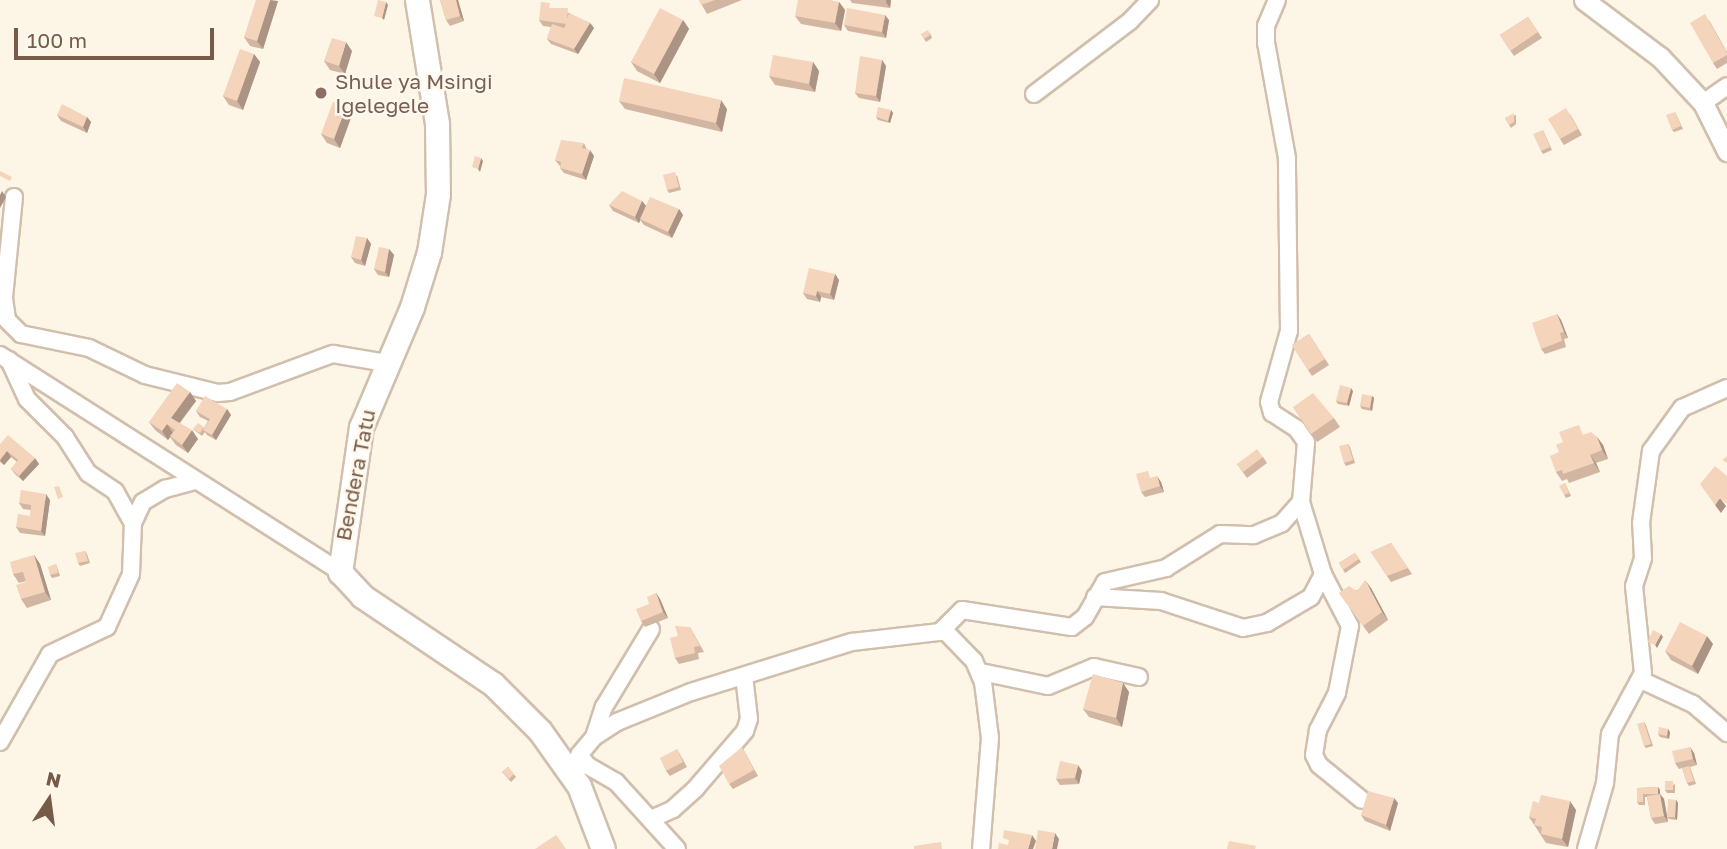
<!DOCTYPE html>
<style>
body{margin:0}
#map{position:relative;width:1727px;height:849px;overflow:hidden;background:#fdf5e5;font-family:"Golos Text",sans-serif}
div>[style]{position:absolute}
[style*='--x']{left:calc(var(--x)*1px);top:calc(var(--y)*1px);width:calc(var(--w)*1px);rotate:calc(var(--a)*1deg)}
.roads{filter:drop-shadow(2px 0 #d1bfad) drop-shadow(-2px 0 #d1bfad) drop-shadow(0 2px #d1bfad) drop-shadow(0 -2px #d1bfad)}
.minor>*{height:16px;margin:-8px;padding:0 8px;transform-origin:8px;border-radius:8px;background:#fff}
.tertiary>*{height:19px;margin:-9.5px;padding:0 9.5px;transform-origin:9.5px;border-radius:9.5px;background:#fff}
.secondary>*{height:23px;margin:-11.5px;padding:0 11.5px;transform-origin:11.5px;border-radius:11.5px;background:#fff}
.wall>*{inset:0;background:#d2b6a1}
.shaded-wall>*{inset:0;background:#ab9483}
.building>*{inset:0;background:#f4d4bb}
.dots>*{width:19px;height:19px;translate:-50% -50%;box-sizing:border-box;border:4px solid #fff8ec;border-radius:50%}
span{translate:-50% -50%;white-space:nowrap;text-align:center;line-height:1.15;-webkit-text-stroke:5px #fff8ec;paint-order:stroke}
.education-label{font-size:21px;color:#785e54}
.left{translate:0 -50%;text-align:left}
.street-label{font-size:21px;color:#775b49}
.north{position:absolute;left:14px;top:765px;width:70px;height:70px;-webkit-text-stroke:5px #fff8ec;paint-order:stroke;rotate:13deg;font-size:19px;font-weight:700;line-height:28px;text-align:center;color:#775b49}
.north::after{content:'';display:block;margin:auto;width:24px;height:32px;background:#775b49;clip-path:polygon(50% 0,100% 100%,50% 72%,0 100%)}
.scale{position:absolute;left:14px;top:28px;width:200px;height:32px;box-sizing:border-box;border:4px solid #775b49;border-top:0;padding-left:9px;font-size:21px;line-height:24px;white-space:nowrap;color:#775b49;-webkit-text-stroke:5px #fff8ec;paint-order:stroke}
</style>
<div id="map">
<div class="roads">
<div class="minor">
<i style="--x:1034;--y:94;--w:121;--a:-37.2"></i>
<i style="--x:1130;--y:21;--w:29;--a:-46"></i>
<i style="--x:1703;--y:103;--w:29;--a:-35"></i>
<i style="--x:14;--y:197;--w:101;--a:95.7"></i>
<i style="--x:4;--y:298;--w:22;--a:82"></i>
<i style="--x:7;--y:320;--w:20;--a:45"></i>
<i style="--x:21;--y:334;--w:69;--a:11.6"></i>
<i style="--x:89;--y:348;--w:62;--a:25.7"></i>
<i style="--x:145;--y:375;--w:75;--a:13.9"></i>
<i style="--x:218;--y:393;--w:12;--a:-5"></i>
<i style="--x:230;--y:392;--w:110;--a:-20.3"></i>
<i style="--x:333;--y:354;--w:54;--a:9.6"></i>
<i style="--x:0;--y:355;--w:403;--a:32.5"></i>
<i style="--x:9;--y:360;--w:43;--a:65.2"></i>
<i style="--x:27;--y:399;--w:54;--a:45"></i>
<i style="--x:65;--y:437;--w:43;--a:57.4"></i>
<i style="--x:88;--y:473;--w:32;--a:34"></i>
<i style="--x:115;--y:491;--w:37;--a:61"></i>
<i style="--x:1323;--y:574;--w:59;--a:62.6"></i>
<i style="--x:1350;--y:626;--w:68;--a:101"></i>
<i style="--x:1337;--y:693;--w:42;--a:117.2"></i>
<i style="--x:1318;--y:730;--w:25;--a:99"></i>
<i style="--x:1314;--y:755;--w:11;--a:63"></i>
<i style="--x:1319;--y:765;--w:55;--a:39.1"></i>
<i style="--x:1095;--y:597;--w:66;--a:3.5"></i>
<i style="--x:1161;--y:601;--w:86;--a:18.2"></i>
<i style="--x:1243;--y:628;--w:25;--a:-12"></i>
<i style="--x:1267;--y:623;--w:51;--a:-30.6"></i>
<i style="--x:1311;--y:597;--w:26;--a:-62"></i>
<i style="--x:1323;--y:574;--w:75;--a:-107"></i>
<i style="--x:944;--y:630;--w:43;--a:45.9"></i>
<i style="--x:974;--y:661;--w:23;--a:67"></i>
<i style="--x:983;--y:682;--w:56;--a:82.9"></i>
<i style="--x:990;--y:738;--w:111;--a:94.6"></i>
<i style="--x:981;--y:672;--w:68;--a:11.8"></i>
<i style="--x:1048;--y:686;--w:50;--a:-22.4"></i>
<i style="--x:1094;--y:667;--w:46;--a:12.5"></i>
<i style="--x:1641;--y:680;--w:57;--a:24.8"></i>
<i style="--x:1693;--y:704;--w:45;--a:40.5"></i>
<i style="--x:594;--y:737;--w:32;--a:-72"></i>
<i style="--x:604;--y:707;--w:91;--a:-58.9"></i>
<i style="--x:0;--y:742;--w:101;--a:-60.4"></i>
<i style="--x:50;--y:654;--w:63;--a:-25.3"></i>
<i style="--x:107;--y:627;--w:58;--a:-65.6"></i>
<i style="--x:131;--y:574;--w:51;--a:-87.8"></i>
<i style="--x:133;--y:523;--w:23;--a:-65"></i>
<i style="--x:143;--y:502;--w:26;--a:-31"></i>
<i style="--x:165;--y:489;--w:30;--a:-15"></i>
<i style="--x:651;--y:819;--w:24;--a:-24"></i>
<i style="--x:673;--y:809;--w:31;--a:-42"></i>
<i style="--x:696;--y:788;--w:75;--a:-49.3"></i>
<i style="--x:745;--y:731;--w:13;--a:-72"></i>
<i style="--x:749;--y:719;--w:43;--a:-96.6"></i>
<i style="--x:677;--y:849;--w:91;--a:-132.3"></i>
<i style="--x:616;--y:782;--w:32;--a:-150"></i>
<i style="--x:588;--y:766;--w:14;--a:-129"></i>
<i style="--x:579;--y:755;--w:23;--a:-50"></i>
<i style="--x:594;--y:737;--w:27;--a:-33"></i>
<i style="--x:617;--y:722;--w:80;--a:-22.1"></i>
<i style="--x:691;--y:692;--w:169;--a:-17.3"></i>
<i style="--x:852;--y:642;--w:89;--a:-6.5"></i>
<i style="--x:940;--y:632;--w:31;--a:-45"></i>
<i style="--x:962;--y:610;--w:111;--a:8.8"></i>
<i style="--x:1072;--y:627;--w:16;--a:-38"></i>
<i style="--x:1085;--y:617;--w:40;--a:-60.3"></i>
<i style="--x:1105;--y:582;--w:63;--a:-12.9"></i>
<i style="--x:1166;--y:568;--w:64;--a:-32.2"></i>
<i style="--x:1220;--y:534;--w:34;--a:2"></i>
<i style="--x:1254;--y:535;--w:30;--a:-23"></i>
<i style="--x:1282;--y:523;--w:28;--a:-48"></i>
<i style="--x:1301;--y:502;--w:60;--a:-85.2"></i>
<i style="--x:1306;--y:442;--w:16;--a:-125"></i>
<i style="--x:1297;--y:429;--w:30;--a:-147"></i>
<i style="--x:1272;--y:413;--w:11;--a:-105"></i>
<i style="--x:1269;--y:402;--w:74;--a:-74.3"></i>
<i style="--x:1289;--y:331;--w:173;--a:-90.7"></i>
<i style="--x:1287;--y:158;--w:117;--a:-100.3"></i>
<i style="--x:1266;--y:43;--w:17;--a:-90"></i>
<i style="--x:1266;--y:26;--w:28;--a:-67"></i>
<i style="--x:1586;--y:849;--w:69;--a:-73.9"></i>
<i style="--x:1605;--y:783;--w:49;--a:-84.2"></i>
<i style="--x:1610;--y:734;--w:69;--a:-61.6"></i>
<i style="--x:1643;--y:673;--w:87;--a:-95.9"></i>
<i style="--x:1634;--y:586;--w:29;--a:-72"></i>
<i style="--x:1643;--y:558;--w:35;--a:-93"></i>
<i style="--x:1641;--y:523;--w:73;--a:-82.1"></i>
<i style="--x:1651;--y:451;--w:53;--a:-54.2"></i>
<i style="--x:1682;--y:408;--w:49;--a:-24"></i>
</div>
<div class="tertiary">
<i style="--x:1584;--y:0;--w:95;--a:36.9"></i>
<i style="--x:1660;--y:57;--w:63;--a:46.9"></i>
<i style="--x:1703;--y:103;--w:54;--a:63.4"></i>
</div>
<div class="secondary">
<i style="--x:417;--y:0;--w:126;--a:80.8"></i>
<i style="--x:437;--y:124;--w:70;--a:89.2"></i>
<i style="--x:438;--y:194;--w:59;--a:98.8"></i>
<i style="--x:429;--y:252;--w:58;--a:107.2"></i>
<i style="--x:412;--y:307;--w:130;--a:113"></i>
<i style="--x:361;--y:427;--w:147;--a:98.2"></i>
<i style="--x:340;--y:572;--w:33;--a:47"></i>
<i style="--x:362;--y:596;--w:158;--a:33.9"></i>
<i style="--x:493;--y:684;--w:66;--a:45"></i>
<i style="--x:540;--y:731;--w:67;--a:54.7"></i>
<i style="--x:579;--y:786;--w:67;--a:69.1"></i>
</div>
</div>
<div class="wall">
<i style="clip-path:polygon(440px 0,458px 0,464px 21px,450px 26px,446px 20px)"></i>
<i style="clip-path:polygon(699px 0,742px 0,707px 14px)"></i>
<i style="clip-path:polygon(850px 0,891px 0,890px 8px,852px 3px)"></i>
<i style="clip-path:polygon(278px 1px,263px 49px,250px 46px,244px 37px)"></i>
<i style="clip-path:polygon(839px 2px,845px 10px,841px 31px,801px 24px,795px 16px)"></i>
<i style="clip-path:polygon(553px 8px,572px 14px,572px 15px,590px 23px,594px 28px,578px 54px,551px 44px,547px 39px,551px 27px,543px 26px,539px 20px)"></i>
<i style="clip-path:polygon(1528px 17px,1542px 38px,1514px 56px,1500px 35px)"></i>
<i style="clip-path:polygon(683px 20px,689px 29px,660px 83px,637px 71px,631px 62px)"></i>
<i style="clip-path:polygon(889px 20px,886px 38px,848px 31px,844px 25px)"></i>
<i style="clip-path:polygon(1709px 20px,1727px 52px,1727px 63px,1717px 69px,1713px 63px)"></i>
<i style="clip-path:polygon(930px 33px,932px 38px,926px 42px,921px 34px)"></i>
<i style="clip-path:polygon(352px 51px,345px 74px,330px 70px,324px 61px)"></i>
<i style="clip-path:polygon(254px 54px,260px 62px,243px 110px,229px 105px,223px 96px)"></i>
<i style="clip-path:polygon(882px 60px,886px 66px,880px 102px,859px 98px,855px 93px)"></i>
<i style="clip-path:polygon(813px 62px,819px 71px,815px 92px,775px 85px,769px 76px)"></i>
<i style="clip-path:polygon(619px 101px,727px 109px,722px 132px,625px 109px)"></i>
<i style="clip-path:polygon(891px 110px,893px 113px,890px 123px,878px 120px,876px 117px)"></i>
<i style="clip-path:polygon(1675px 112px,1683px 129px,1674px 132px,1672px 130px)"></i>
<i style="clip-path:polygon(1570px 114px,1582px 135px,1564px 145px,1560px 139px)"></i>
<i style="clip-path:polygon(57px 115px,87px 117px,91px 122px,87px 133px,61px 121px)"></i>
<i style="clip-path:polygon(352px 115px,340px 148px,327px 143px,321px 134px)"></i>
<i style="clip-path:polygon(1516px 115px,1516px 124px,1511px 128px,1505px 118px)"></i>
<i style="clip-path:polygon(1543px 130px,1552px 150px,1543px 154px,1541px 151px)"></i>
<i style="clip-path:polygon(584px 143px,587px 150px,594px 156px,586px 180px,564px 173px,560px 168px,560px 166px,555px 160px)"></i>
<i style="clip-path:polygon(677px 175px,681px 190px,669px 193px,667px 190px)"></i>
<i style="clip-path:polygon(642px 201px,646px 206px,679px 209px,683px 215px,672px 238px,644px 225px,640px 220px,639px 223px,613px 211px,609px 205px)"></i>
<i style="clip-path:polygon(367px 238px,371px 244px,365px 266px,355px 263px,351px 257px)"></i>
<i style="clip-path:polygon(389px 249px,394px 255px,389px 277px,378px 275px,374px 269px)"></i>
<i style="clip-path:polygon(835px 274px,839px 280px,834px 300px,821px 297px,820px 302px,807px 299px,803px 293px)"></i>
<i style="clip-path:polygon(1557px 314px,1561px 320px,1568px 338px,1564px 339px,1566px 347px,1545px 354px,1541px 349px)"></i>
<i style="clip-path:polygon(1309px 334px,1329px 365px,1312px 376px,1292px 345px)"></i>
<i style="clip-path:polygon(1353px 391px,1349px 406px,1338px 404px,1336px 401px)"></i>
<i style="clip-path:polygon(190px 392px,196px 401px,180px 423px,198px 439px,188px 453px,176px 445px,170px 437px,168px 440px,155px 430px,149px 422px)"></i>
<i style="clip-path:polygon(1372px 396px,1374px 398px,1372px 411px,1362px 409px,1360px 406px)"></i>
<i style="clip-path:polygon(1293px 407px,1334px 418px,1340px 427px,1317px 442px)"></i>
<i style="clip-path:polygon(227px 409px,231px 415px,216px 440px,207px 435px,205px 432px,202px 436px,193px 429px,204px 428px,208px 421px,200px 417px,196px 411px)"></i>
<i style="clip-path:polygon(1586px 434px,1597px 437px,1603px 445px,1608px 459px,1596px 463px,1600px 472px,1569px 483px,1567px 479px,1562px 481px,1556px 472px,1559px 452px)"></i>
<i style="clip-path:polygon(0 444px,39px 464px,23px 481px,15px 474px,11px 469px,17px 462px,11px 457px,4px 465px,0 462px)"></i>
<i style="clip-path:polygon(1348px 444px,1350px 447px,1355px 463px,1346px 466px,1344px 463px)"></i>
<i style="clip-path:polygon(1263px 457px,1267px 463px,1247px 478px,1237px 464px)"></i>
<i style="clip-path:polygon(1161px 482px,1164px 492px,1145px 497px,1141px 492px)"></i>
<i style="clip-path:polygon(1565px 483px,1571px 496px,1566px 498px,1564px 495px)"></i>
<i style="clip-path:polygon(50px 500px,45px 536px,20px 533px,16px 527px,30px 516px,31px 510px,23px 509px,19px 503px)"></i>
<i style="clip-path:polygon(1391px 543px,1412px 574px,1391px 582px,1371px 552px)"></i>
<i style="clip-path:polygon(85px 551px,87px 554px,90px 563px,80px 566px,78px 563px)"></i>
<i style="clip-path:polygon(1355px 553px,1361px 562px,1345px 573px,1339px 563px)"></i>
<i style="clip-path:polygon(34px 555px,40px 564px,51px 600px,27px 608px,21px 599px,26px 581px,19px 583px,13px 574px)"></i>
<i style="clip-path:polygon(56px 564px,60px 576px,52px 578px,50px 575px)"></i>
<i style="clip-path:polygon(1371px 588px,1388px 620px,1369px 634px,1339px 593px)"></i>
<i style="clip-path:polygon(656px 593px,660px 599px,668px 618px,645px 627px,641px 621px,649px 604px)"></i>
<i style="clip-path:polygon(690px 627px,704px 652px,698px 653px,699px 659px,679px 664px,675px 658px,678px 636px)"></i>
<i style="clip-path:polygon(1713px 644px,1698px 674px,1671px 660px,1665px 651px)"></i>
<i style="clip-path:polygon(1123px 683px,1129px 692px,1122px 727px,1089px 717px,1083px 709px)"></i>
<i style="clip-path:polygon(1644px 722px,1646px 725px,1653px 746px,1646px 748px,1644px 746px)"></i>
<i style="clip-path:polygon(1668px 729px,1670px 732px,1669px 739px,1660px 737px,1658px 734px)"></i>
<i style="clip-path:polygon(742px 747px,758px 776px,733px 789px,729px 784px)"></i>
<i style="clip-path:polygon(677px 749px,687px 767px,670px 776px,666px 771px)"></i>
<i style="clip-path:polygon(1694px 753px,1697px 765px,1690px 767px,1696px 784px,1689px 786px,1687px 783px,1682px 768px,1679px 769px,1675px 763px)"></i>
<i style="clip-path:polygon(508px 767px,516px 777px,511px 782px,502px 772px)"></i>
<i style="clip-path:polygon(1082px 771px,1079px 784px,1060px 785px,1056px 779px)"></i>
<i style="clip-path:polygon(1675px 784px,1675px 793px,1667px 793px,1665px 790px)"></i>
<i style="clip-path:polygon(1658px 787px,1660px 790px,1660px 794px,1664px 799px,1667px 816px,1676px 800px,1678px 803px,1677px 820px,1669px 819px,1667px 817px,1668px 822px,1655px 824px,1651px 818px,1647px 797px,1645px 797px,1645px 805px,1639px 805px,1637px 802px,1637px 788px)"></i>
<i style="clip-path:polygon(1398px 803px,1390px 831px,1365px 821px,1361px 815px)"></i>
<i style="clip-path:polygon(1539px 803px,1576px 810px,1568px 847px,1546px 843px,1529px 817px)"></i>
</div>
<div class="shaded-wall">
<i style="clip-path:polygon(270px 0,278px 1px,263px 49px,257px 41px)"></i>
<i style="clip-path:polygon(456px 0,458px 0,464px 21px,460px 16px)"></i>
<i style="clip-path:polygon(886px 0,891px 0,890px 8px,886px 2px)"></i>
<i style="clip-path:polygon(386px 2px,388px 5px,384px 20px,382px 18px)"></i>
<i style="clip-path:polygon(839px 2px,845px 10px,841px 31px,835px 23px)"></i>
<i style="clip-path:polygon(885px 15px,889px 20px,886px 38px,882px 32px)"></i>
<i style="clip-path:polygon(683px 20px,689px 29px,660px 83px,654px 74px)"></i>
<i style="clip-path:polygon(590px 23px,594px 28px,578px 54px,574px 49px)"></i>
<i style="clip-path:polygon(346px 42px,352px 51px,345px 74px,339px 66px)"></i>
<i style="clip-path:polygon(254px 54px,260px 62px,243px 110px,237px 101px)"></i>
<i style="clip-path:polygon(882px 60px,886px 66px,880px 102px,876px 96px)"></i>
<i style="clip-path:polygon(813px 62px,819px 71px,815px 92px,809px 84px)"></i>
<i style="clip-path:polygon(721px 100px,727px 109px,722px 132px,716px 123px)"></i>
<i style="clip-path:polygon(346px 107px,352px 115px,340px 148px,334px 139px)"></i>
<i style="clip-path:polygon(891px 110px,893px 113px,890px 123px,888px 121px)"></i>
<i style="clip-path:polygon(87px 117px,91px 122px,87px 133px,83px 127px)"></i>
<i style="clip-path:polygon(590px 150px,594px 156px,586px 180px,582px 174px)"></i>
<i style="clip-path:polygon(481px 158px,483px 161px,480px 172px,478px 169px)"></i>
<i style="clip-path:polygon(2px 191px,6px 197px,0 208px,0 195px)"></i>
<i style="clip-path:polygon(642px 201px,646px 206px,639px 223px,635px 217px)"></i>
<i style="clip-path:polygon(679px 209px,683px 215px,672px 238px,668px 232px)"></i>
<i style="clip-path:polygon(367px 238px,371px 244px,365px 266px,361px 260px)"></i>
<i style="clip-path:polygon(389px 249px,394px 255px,389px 277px,385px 272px)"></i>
<i style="clip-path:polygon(835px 274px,839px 280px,834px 300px,830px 294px)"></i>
<i style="clip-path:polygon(817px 291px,821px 297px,820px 302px,816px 296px)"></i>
<i style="clip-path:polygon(1557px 314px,1561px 320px,1568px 338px,1564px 332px)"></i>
<i style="clip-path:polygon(1351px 388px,1353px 391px,1349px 406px,1347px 403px)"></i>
<i style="clip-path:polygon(190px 392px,196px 401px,177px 426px,171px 418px)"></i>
<i style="clip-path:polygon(1372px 396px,1374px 398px,1372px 411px,1370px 408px)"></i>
<i style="clip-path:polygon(227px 409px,231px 415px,216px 440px,212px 435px)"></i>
<i style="clip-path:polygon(167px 424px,173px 433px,168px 440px,162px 431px)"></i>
<i style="clip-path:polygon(192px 430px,198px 439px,188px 453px,182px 445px)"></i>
<i style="clip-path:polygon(1597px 437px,1603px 445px,1608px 459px,1602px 450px)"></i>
<i style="clip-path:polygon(7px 451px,11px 457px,4px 465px,0 460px)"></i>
<i style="clip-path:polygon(1590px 455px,1596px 463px,1600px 472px,1594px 463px)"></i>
<i style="clip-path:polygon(35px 458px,39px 464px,23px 481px,19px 476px)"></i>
<i style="clip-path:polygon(1157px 476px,1161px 482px,1164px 492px,1160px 486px)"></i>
<i style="clip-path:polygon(46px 494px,50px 500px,45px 536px,41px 531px)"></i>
<i style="clip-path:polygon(1720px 498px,1726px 506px,1721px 513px,1715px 505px)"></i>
<i style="clip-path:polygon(34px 555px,40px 564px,51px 600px,45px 592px)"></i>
<i style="clip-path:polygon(1365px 580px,1371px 588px,1388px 620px,1382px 612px)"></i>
<i style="clip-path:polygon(656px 593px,660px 599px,668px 618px,663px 612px)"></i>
<i style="clip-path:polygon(1661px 634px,1663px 637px,1657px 648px,1655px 645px)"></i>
<i style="clip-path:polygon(1707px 636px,1713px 644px,1698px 674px,1692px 666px)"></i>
<i style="clip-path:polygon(1123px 683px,1129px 692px,1122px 727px,1116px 718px)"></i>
<i style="clip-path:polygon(1668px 729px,1670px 732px,1669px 739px,1667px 736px)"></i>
<i style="clip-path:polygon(1690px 747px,1694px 753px,1697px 765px,1693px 759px)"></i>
<i style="clip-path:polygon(1078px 765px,1082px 771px,1079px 784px,1075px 778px)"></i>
<i style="clip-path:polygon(1658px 787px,1660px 790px,1660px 794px,1664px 799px,1668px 822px,1664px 816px,1658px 794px)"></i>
<i style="clip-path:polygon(1394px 798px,1398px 803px,1390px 831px,1386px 825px)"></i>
<i style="clip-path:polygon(1676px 800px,1678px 803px,1677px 820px,1675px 817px)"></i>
<i style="clip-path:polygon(1570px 801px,1576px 810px,1568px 847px,1562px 839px)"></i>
<i style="clip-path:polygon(1055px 833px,1059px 839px,1057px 849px,1052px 849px)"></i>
<i style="clip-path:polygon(1032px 835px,1036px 841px,1033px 849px,1028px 849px)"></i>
</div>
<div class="building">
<i style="clip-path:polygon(256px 0,270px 0,257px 41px,244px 37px)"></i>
<i style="clip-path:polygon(378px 0,386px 2px,382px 18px,374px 16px)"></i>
<i style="clip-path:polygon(440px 0,456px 0,460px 16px,446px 20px)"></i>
<i style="clip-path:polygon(699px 0,715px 0,701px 5px)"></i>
<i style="clip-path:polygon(798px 0,830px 0,839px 2px,835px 23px,795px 16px)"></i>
<i style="clip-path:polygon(541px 2px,550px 3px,549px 8px,568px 8px,567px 19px,569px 13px,590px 23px,574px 49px,547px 39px,552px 24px,564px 28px,566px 24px,539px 20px)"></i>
<i style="clip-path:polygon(660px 8px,683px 20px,654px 74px,631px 62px)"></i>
<i style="clip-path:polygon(847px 8px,885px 15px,882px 32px,844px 25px)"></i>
<i style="clip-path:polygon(1705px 14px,1727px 53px,1727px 55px,1713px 63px,1690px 23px)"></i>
<i style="clip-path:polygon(1528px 17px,1538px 32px,1510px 51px,1500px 35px)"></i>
<i style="clip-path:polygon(928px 30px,930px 35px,924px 39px,921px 34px)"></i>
<i style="clip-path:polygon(332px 38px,346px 42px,339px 66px,324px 61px)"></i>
<i style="clip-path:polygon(240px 49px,254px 54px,237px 101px,223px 96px)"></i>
<i style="clip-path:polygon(773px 55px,813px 62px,809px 84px,769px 76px)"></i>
<i style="clip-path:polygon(860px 56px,882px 60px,876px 96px,855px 93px)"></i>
<i style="clip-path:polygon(624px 78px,721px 100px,716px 123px,619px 101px)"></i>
<i style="clip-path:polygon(333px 102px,346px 107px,334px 139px,321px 134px)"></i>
<i style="clip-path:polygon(62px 104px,87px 117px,83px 127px,57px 115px)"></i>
<i style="clip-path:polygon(878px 107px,891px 110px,888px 121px,876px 117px)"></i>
<i style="clip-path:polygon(1566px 108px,1578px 129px,1560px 139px,1548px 119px)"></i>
<i style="clip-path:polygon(1675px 112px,1681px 126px,1672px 130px,1666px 115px)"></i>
<i style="clip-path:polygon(1514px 113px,1514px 122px,1509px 125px,1505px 118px)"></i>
<i style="clip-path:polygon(1543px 130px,1550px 147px,1541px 151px,1533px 134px)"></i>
<i style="clip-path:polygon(561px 140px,584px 143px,582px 148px,590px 150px,582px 174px,560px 168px,561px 162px,555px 160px)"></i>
<i style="clip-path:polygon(475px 156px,481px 158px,478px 169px,472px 167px)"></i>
<i style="clip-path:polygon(0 171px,12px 177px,10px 181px,0 176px)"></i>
<i style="clip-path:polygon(675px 172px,679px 187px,667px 190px,663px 175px)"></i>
<i style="clip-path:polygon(622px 191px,642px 201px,635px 217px,609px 205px)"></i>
<i style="clip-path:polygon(650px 197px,679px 209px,668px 232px,640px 219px)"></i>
<i style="clip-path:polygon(356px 236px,367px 238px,361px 260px,351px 257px)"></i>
<i style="clip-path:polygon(379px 247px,389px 249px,385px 272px,374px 269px)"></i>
<i style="clip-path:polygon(809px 268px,835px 274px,830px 294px,817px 291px,816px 296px,803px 293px)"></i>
<i style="clip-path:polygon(1557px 314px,1564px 332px,1560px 333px,1562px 341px,1541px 349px,1532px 323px)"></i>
<i style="clip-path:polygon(1309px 334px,1325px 359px,1308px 370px,1292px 345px)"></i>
<i style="clip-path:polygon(177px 383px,190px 392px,171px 418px,192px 430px,182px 445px,170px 436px,175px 430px,167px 424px,162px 431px,149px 422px)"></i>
<i style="clip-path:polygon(1340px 385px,1351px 388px,1347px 403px,1336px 401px)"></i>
<i style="clip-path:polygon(1313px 393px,1334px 418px,1311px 434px,1293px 407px)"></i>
<i style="clip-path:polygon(1362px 394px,1372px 396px,1370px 408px,1360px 406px)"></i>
<i style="clip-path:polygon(205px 396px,227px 409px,212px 435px,203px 430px,210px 419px,196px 411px)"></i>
<i style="clip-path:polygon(198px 423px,204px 427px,200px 433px,193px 429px)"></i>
<i style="clip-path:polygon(1579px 425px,1583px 435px,1591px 432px,1597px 437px,1602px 450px,1590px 455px,1594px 463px,1563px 474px,1562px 470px,1556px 472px,1550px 456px,1559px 452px,1556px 445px,1563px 442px,1559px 432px)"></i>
<i style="clip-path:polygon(8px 435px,35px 458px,19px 476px,11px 469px,18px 460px,7px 451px,0 460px,0 444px)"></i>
<i style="clip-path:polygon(1348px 444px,1353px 460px,1344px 463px,1339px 446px)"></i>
<i style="clip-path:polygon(1257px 449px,1263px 457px,1243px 472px,1237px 464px)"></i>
<i style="clip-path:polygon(1727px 456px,1727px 463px,1722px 460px)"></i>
<i style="clip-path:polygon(1715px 466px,1727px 476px,1727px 504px,1720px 498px,1715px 505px,1700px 484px)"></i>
<i style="clip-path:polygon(1148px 471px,1150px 478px,1157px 476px,1160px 486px,1141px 492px,1136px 474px)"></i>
<i style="clip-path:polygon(1565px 483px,1569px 493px,1564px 495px,1559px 486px)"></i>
<i style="clip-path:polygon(59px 486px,63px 497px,58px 499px,54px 487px)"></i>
<i style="clip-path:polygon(21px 490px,46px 494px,41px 531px,16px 527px,18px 514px,30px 516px,31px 505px,19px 503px)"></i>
<i style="clip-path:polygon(1391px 543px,1408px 568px,1387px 576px,1371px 552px)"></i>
<i style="clip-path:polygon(85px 551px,88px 561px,78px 563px,75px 553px)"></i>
<i style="clip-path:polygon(1355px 553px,1359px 559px,1343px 570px,1339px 563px)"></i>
<i style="clip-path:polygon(34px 555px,45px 592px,21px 599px,16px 585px,26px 582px,23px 572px,13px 574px,10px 562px)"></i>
<i style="clip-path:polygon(56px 564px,58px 573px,50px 575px,48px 567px)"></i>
<i style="clip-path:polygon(1365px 580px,1382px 612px,1363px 626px,1339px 593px,1349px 586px,1357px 591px)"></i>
<i style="clip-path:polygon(656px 593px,663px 612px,641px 621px,636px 609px,649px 604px,647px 597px)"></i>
<i style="clip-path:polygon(1680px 622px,1707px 636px,1692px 666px,1665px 651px)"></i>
<i style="clip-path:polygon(675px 626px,690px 627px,700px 646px,694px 647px,695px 653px,675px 658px,670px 638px,678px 636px)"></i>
<i style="clip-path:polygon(1653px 630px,1661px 634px,1655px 645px,1648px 642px)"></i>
<i style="clip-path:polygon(1093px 674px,1123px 683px,1116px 718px,1083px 709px)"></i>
<i style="clip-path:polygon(1644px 722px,1651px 744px,1644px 746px,1637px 724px)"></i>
<i style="clip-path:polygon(1659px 727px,1668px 729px,1667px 736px,1658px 734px)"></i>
<i style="clip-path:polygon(742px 747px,754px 770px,729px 784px,719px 766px)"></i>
<i style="clip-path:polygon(1690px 747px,1693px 759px,1675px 763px,1672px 751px)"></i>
<i style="clip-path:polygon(677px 749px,683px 762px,666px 771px,660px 758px)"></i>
<i style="clip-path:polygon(1060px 761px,1078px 765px,1075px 778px,1056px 779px)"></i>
<i style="clip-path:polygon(1689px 766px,1694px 781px,1687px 783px,1682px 768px)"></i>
<i style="clip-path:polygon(508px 767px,514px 774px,509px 779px,502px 772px)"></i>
<i style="clip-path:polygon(1665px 781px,1673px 781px,1673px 790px,1665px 790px)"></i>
<i style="clip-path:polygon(1658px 787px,1658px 794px,1643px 794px,1643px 802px,1637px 802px,1637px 788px)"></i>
<i style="clip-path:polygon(1368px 791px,1394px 798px,1386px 825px,1361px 815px)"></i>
<i style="clip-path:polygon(1660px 794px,1664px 816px,1651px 818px,1647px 796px)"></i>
<i style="clip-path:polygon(1541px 795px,1570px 801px,1562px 839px,1541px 834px,1542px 827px,1534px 825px,1536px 819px,1529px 817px,1533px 801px,1539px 803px)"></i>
<i style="clip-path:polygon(1668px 799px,1676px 800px,1675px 817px,1667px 817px)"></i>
<i style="clip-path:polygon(1004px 830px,1032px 835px,1028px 849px,998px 849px,999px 843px,1008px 845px,1009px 840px,1003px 838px)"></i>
<i style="clip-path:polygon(1038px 830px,1055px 833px,1052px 849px,1035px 849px)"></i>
<i style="clip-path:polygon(556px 835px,566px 849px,535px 849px)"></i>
<i style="clip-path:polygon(1229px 841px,1256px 846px,1255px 849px,1227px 849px)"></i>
<i style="clip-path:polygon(941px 842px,942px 849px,914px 849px,914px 846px)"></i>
</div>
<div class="dots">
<i style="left:321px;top:93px;background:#8d6e63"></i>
</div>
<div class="education-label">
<span class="left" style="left:335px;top:93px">Shule ya Msingi<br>Igelegele</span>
</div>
<div class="street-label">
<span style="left:355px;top:475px;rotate:-79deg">Bendera Tatu</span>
</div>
<div class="north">N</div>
<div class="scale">100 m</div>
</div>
